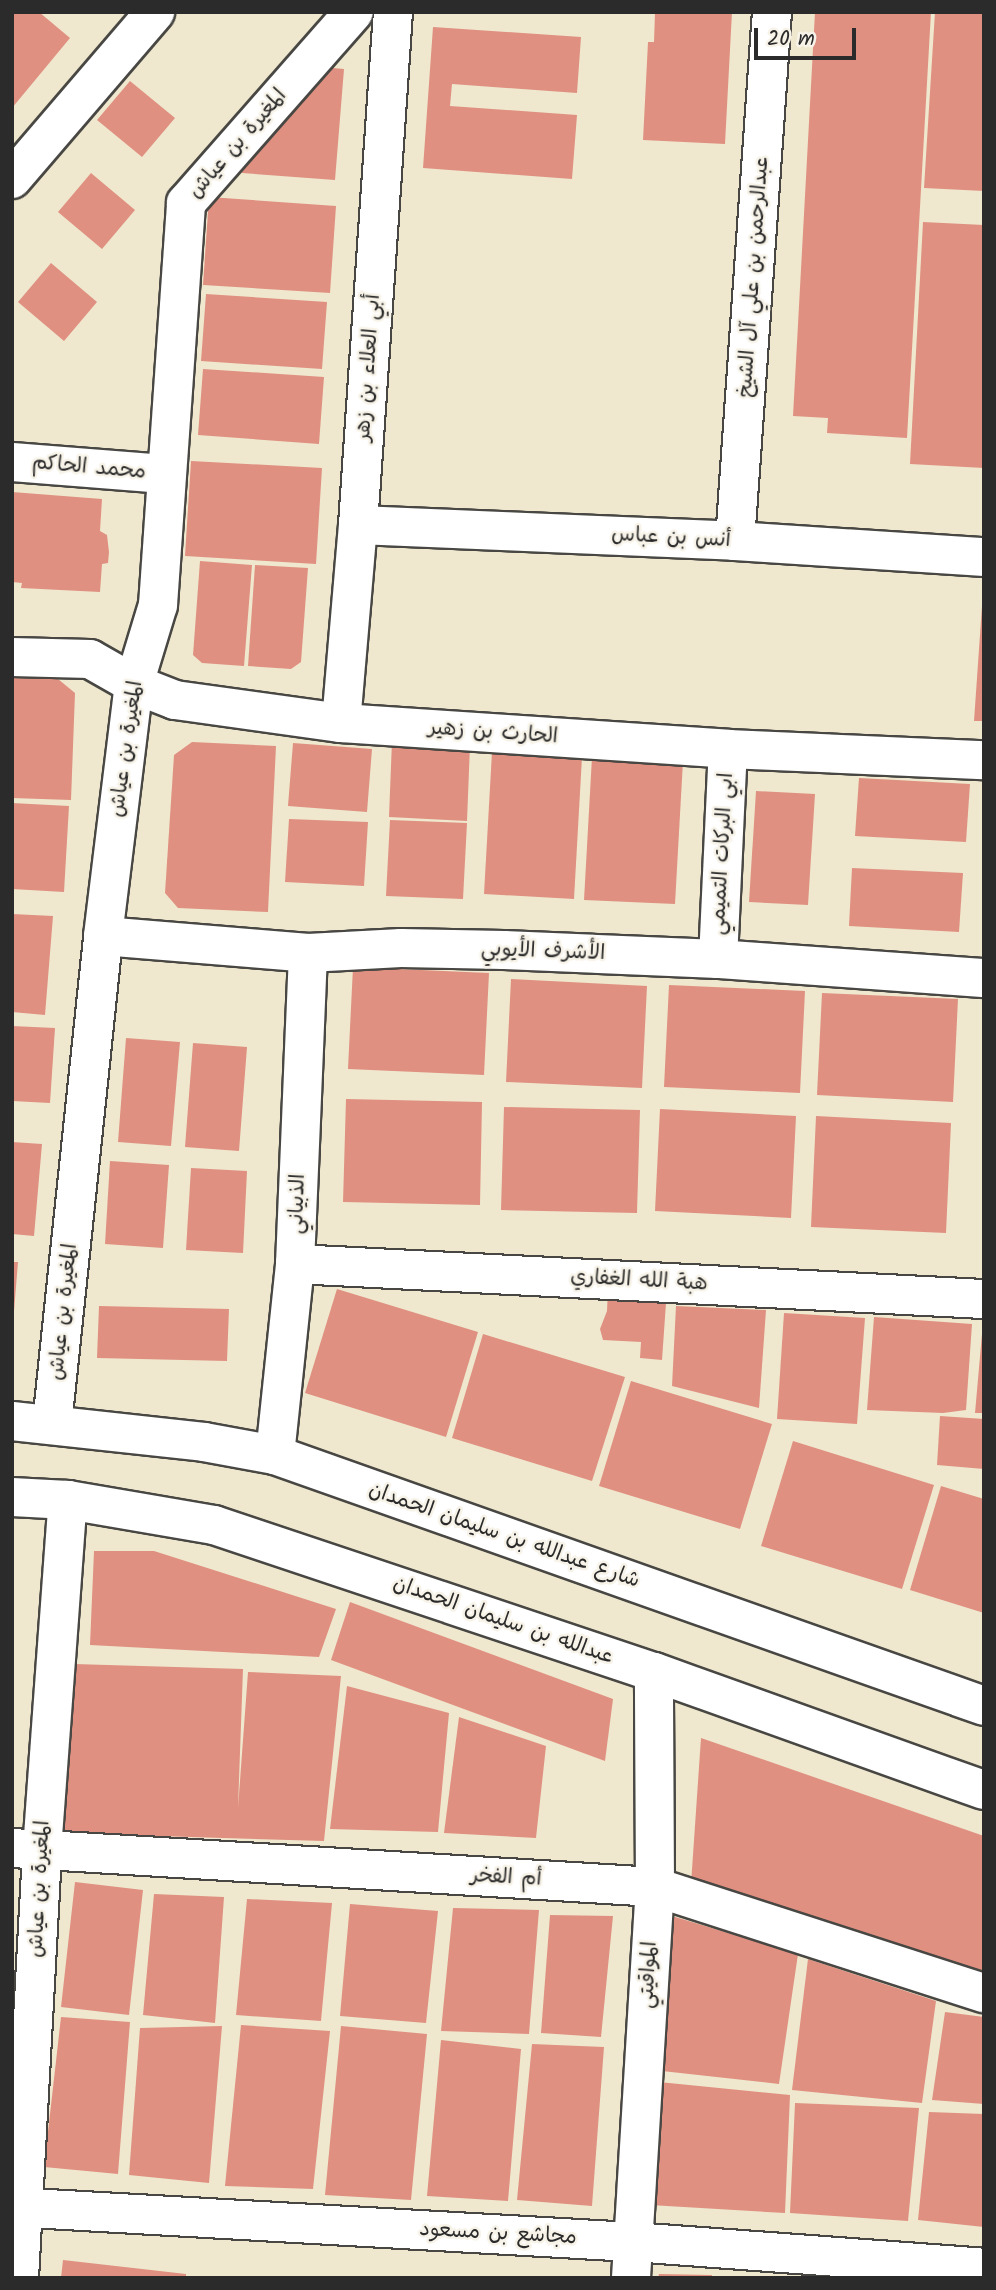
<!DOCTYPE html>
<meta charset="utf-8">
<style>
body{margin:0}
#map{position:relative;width:996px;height:2290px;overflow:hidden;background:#efe8ce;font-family:Kalam,"Playpen Sans Arabic",sans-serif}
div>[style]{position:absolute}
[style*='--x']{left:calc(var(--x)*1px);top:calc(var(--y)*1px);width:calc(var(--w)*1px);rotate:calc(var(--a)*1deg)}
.building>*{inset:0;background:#e09081}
.roads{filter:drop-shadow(2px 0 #484743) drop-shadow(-2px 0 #484743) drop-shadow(0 2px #484743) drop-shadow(0 -2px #484743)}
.minor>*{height:38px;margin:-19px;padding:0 19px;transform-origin:19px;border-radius:19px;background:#fff}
span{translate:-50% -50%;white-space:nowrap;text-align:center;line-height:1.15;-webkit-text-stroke:5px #f7f3e8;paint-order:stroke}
.street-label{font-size:21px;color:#2b2b2b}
.frame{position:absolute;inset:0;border:14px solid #2b2b2b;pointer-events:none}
.scale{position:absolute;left:754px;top:28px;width:102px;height:32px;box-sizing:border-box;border:4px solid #2b2b2b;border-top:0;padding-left:9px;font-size:21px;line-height:24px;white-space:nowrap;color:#2b2b2b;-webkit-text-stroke:5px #f7f3e8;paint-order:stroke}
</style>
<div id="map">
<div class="building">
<i style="clip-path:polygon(12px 12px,39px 12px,70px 38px,12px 108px)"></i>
<i style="clip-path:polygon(655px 12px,732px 12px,725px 144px,643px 140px,648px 42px,654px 42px)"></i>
<i style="clip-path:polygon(815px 12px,931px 12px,907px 438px,827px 433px,828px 418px,793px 416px)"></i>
<i style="clip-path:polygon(935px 12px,984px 12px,984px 191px,924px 188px)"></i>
<i style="clip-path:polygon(433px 27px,581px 37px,577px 93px,452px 84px,450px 106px,577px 115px,572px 179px,423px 168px)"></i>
<i style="clip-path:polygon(322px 67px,344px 69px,335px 180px,242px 173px,244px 149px)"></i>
<i style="clip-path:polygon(130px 81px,175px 118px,142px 157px,97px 120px)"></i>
<i style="clip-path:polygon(91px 173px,135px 210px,102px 249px,58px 212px)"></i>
<i style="clip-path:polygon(209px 197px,336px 206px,330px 293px,203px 285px)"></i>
<i style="clip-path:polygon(923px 222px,984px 225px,984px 468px,910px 464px)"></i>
<i style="clip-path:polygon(51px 263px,97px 302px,64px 341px,18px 302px)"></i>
<i style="clip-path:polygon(206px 294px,327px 302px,322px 369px,201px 361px)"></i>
<i style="clip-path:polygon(203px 369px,324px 377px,319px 444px,198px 435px)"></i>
<i style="clip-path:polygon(191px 461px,322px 468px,316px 564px,185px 556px)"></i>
<i style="clip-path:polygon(12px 492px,102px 499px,100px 531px,107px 535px,109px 552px,108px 563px,102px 564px,100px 592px,21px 588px,22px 583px,12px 582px)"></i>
<i style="clip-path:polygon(200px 561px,252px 565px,244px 666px,202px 663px,193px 655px)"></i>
<i style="clip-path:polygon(255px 565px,308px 568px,301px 662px,291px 669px,248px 666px)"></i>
<i style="clip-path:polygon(982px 606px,984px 606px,984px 721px,974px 721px)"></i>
<i style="clip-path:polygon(12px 678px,58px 679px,75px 693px,71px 800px,12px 798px)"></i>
<i style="clip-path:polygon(392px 741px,470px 745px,467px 821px,389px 817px)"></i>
<i style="clip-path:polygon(192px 742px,276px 746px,268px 912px,178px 908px,165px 893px,174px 755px)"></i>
<i style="clip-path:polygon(293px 743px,372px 749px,367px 812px,288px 806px)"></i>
<i style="clip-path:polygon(492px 752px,582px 757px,574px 899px,484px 894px)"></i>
<i style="clip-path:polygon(592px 757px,683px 761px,675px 904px,584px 900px)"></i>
<i style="clip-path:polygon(859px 778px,970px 784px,966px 842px,855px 836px)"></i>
<i style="clip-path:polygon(756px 791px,815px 794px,808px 905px,749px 902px)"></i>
<i style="clip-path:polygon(12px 803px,69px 806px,64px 892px,12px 889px)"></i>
<i style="clip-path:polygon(289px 819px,368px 822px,364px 886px,285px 882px)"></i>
<i style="clip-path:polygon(390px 820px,467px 823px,463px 899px,386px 896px)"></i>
<i style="clip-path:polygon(852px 868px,963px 873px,959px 932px,849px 926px)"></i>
<i style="clip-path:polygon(12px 914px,53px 916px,45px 1015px,12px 1012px)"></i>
<i style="clip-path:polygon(353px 967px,489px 973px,484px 1075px,348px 1069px)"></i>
<i style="clip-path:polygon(511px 979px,647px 986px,642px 1088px,506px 1082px)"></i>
<i style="clip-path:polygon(669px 985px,805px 991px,800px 1093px,664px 1087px)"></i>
<i style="clip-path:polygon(822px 993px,958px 999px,953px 1102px,817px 1095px)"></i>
<i style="clip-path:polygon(12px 1026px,55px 1028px,50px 1103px,12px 1101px)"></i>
<i style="clip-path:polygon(126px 1038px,180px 1042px,171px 1146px,118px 1142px)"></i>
<i style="clip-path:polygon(193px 1043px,247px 1047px,239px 1151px,185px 1147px)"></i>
<i style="clip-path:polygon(346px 1099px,482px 1102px,480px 1205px,343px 1202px)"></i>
<i style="clip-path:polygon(504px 1107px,640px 1110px,637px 1213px,501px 1210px)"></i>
<i style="clip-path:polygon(660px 1109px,796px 1116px,791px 1218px,655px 1211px)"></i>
<i style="clip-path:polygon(816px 1116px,951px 1123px,946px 1233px,811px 1227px)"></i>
<i style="clip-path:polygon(12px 1142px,42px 1144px,34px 1236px,12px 1234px)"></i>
<i style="clip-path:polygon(110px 1161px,169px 1165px,163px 1248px,105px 1244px)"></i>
<i style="clip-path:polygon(191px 1168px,247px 1171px,243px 1253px,186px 1250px)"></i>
<i style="clip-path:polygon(12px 1262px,18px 1262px,14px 1311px,12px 1311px)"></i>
<i style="clip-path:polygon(337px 1289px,478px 1332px,446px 1437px,305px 1393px)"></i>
<i style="clip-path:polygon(608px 1289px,650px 1302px,666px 1303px,662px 1360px,640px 1358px,641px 1342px,603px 1340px,600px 1329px,607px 1311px)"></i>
<i style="clip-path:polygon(99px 1306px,229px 1309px,227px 1361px,97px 1358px)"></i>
<i style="clip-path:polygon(676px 1306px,766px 1310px,759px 1408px,672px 1386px)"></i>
<i style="clip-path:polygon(784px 1313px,865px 1318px,857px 1424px,777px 1419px)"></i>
<i style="clip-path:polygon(874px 1317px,972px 1324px,966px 1410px,943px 1413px,867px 1410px)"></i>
<i style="clip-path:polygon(483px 1334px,625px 1377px,592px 1481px,452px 1438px)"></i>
<i style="clip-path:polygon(982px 1334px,984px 1334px,984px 1413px,975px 1413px)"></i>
<i style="clip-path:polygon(631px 1381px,772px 1424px,740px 1529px,599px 1486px)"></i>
<i style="clip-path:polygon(940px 1416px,984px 1419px,984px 1469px,937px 1465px)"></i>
<i style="clip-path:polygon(793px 1441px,934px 1485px,902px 1589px,761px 1546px)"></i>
<i style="clip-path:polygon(941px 1486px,984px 1499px,984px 1613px,910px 1590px)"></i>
<i style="clip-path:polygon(94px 1551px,154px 1551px,336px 1609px,319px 1657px,90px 1645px)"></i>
<i style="clip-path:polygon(350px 1602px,613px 1699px,605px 1761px,331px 1660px)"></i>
<i style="clip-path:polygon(74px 1664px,243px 1669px,238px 1808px,248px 1672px,341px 1676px,324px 1841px,60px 1833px)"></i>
<i style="clip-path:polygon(347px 1686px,449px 1713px,438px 1832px,330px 1829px)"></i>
<i style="clip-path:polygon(459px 1717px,546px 1746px,536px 1838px,444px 1833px)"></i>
<i style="clip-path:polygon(701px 1738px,984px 1836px,984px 1980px,691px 1884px)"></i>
<i style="clip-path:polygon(75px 1882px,143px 1890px,129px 2015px,61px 2007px)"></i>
<i style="clip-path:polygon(154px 1894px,224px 1897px,215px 2023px,143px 2015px)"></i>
<i style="clip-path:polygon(247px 1899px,332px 1903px,321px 2021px,236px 2015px)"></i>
<i style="clip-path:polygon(350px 1904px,438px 1911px,426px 2023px,340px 2016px)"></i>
<i style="clip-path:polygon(453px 1908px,539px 1910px,529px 2034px,441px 2031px)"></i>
<i style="clip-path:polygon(662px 1913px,798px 1954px,779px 2084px,653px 2070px)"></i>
<i style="clip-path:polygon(550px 1915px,613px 1916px,601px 2037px,541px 2033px)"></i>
<i style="clip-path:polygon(808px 1959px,936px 2001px,922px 2103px,792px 2090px)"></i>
<i style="clip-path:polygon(945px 2012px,984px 2017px,984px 2104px,932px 2100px)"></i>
<i style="clip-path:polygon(61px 2017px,130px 2022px,118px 2174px,44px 2167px)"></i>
<i style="clip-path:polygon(241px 2025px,330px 2031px,313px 2189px,225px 2186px)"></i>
<i style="clip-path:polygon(222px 2026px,209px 2183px,129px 2175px,140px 2028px)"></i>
<i style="clip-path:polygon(341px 2026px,427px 2034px,411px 2200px,325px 2195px)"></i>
<i style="clip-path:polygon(441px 2040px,521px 2049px,508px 2201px,427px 2196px)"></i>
<i style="clip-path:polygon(532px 2044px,604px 2047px,592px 2206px,517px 2200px)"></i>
<i style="clip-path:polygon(659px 2082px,790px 2095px,785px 2213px,650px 2205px)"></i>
<i style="clip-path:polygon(795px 2103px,919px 2108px,908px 2221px,790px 2213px)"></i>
<i style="clip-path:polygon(929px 2112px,984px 2114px,984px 2227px,918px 2220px)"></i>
<i style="clip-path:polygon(63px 2260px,186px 2274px,186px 2278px,61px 2278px)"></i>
<i style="clip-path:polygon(659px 2274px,712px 2275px,712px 2278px,658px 2278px)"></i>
</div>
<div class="roads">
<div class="minor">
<i style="--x:12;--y:179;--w:220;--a:-49.4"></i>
<i style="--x:12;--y:462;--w:153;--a:4.5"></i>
<i style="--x:358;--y:525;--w:377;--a:2.4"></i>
<i style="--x:735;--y:541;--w:250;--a:3.7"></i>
<i style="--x:735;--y:541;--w:530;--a:-86"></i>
<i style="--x:12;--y:657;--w:78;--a:1.5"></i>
<i style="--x:90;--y:659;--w:51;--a:29.6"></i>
<i style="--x:134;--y:684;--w:44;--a:21.3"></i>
<i style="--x:175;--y:700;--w:168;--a:7.9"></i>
<i style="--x:341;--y:723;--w:388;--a:3.8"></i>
<i style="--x:728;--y:749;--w:256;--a:2.5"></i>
<i style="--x:341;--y:723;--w:199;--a:-85.1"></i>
<i style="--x:358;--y:525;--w:514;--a:-86.1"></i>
<i style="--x:103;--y:936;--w:206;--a:4.7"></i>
<i style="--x:308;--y:953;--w:93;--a:-3.1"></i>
<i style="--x:401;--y:948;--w:103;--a:1.1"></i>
<i style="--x:504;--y:950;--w:214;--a:2.4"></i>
<i style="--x:718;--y:959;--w:267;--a:4.1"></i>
<i style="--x:718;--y:959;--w:210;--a:-87.3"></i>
<i style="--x:295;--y:1264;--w:690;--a:2.91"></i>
<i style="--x:12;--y:1421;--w:193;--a:6.2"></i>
<i style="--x:204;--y:1442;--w:72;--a:10.4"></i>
<i style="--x:275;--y:1455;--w:752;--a:19.49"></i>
<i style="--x:52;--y:1424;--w:491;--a:-84"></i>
<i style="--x:103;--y:936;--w:254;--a:-83"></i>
<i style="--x:134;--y:684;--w:83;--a:-73.1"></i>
<i style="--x:158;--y:605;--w:403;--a:-86"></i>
<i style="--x:186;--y:203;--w:254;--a:-48.7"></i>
<i style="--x:275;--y:1455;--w:192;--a:-84"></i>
<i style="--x:295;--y:1264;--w:311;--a:-87.6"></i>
<i style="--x:12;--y:1497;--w:56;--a:3.1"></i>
<i style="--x:68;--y:1500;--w:148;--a:9.7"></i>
<i style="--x:214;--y:1525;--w:464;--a:18.5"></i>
<i style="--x:654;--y:1672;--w:350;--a:19.7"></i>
<i style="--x:12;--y:1848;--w:644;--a:3.47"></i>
<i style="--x:655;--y:1887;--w:346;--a:17.9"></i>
<i style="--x:12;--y:2207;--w:622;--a:3.23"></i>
<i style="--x:633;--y:2242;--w:352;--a:4.2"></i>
<i style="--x:19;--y:2278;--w:429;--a:-86.9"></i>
<i style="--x:42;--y:1850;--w:351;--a:-85.8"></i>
<i style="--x:631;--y:2278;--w:392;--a:-86.5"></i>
<i style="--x:655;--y:1887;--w:215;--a:-90.3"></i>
</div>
</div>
<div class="street-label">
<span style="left:238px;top:144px;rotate:-49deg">المغيرة بن عياش</span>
<span style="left:754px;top:277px;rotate:-86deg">عبدالرحمن بن علي آل الشيخ</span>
<span style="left:369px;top:368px;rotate:-86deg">أبي العلاء بن زهر</span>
<span style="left:89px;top:468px;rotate:5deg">محمد الحاكم</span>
<span style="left:671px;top:538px;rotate:3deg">أنس بن عباس</span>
<span style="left:493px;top:733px;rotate:4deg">الحارث بن زهير</span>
<span style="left:127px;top:749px;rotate:-82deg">المغيرة بن عياش</span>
<span style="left:723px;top:854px;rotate:-87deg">ابي البركات التميمي</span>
<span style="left:543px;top:952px;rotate:2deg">الأشرف الأيوبي</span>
<span style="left:298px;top:1204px;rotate:-88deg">الذبياني</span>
<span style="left:639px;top:1281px;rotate:3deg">هبة الله الغفاري</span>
<span style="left:64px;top:1312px;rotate:-84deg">المغيرة بن عياش</span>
<span style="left:504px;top:1536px;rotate:19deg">شارع عبدالله بن سليمان الحمدان</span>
<span style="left:503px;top:1621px;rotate:19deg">عبدالله بن سليمان الحمدان</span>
<span style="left:506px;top:1878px;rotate:3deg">أم الفخر</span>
<span style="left:40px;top:1889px;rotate:-87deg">المغيرة بن عياش</span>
<span style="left:649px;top:1975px;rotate:-87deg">المواقيتي</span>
<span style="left:498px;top:2234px;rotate:3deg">مجاشع بن مسعود</span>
</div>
<div class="frame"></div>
<div class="scale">20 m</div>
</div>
